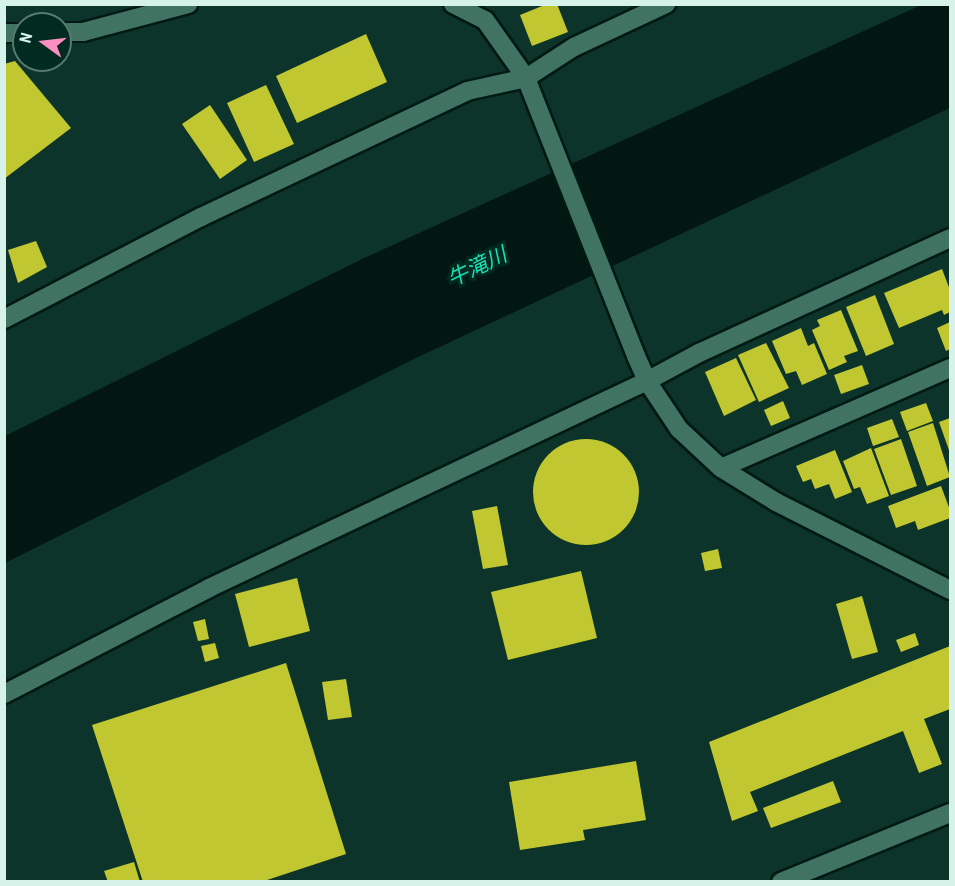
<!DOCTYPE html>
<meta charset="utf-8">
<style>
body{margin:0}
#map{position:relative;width:955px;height:886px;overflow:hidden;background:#0c342a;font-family:"Roboto Condensed","Noto Sans JP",sans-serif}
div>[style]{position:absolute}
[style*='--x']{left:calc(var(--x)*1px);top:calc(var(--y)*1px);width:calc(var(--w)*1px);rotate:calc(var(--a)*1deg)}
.water>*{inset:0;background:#021711}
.building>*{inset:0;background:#c1c730}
.round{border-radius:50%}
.roads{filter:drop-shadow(2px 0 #011a13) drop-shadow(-2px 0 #011a13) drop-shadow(0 2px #011a13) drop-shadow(0 -2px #011a13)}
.minor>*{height:18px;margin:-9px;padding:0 9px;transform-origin:9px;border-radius:9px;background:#417363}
span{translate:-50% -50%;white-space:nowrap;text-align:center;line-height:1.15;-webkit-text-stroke:6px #012a20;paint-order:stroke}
.water-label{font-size:21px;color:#1ae0b5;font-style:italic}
.frame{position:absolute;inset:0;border:6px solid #d7f2e8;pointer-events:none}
.north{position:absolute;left:12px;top:12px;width:60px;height:60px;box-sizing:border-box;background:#012a20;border:2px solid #577a70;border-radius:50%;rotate:285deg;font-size:16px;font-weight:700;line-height:24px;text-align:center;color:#d7f2e8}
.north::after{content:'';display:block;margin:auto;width:21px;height:27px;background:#fc8fc1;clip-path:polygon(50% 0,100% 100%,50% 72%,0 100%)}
</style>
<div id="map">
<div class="water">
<i style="clip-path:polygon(921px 5px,950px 5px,950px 108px,414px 359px,5px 563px,5px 436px,362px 259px)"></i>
</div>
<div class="building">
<i style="clip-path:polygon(547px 4px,557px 4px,568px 32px,532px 46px,520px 15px)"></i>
<i style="clip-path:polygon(366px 34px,387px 82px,297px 123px,276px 76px)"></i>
<i style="clip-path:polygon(15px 61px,71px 128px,4px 179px,4px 64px)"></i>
<i style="clip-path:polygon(266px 85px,294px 144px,254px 162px,227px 103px)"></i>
<i style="clip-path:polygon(210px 105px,247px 160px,220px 179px,182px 124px)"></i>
<i style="clip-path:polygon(36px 241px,47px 267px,18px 283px,8px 250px)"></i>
<i style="clip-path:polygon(942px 269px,950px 290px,950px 312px,944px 315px,942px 310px,899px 328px,884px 293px)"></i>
<i style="clip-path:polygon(875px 295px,894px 344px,866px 356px,846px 307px)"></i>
<i style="clip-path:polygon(841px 310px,858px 351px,844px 356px,847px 362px,829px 370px,812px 330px,820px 326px,817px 320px)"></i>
<i style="clip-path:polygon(950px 322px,950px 349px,946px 351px,937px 328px)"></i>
<i style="clip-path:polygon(801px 328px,808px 346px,814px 343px,827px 374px,802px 385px,796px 371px,786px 374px,772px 341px)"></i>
<i style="clip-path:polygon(766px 343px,789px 388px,759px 402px,738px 355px)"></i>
<i style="clip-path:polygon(736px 358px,756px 400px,724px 416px,705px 372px)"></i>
<i style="clip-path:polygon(862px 365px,869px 384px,841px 394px,834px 375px)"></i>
<i style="clip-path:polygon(783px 401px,790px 418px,771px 426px,764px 410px)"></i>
<i style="clip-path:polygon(926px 403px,933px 421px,907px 431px,900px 412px)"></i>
<i style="clip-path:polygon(950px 418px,950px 453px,939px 422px)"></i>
<i style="clip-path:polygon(892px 419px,899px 437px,873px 446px,867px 428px)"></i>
<i style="clip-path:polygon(933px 423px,950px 477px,927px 486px,908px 432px)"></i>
<i class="round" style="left:533px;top:439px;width:106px;height:106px"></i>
<i style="clip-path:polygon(901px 439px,917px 486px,891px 495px,874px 449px)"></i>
<i style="clip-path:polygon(871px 448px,889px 496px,867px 504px,860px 487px,854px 489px,843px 461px)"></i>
<i style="clip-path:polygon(835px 450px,852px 492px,835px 499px,829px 484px,815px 489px,811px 479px,803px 482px,796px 466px)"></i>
<i style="clip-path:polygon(941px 486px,950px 510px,950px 518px,918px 530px,915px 521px,896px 528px,888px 506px)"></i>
<i style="clip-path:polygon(497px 506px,508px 565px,483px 569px,472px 511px)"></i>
<i style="clip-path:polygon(718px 549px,722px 568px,705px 571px,701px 553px)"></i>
<i style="clip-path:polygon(581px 571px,597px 638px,508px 660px,491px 592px)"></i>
<i style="clip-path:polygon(297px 578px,310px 631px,249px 647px,235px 594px)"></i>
<i style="clip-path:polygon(862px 596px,878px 652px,852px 659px,836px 604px)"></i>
<i style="clip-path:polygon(205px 619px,209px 639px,198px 641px,193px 622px)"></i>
<i style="clip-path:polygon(915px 633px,919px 645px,901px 652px,896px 640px)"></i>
<i style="clip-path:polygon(215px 643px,219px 658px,205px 662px,201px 646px)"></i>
<i style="clip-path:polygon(950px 646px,950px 709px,924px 719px,942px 764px,919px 773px,903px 731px,750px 792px,758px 811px,732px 821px,709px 742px)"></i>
<i style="clip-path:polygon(286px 663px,346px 854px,261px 882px,143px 882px,92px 725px)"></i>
<i style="clip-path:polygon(346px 679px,352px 717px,328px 720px,322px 682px)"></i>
<i style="clip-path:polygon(636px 761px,646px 820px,583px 830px,585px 840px,520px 850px,509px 782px)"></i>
<i style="clip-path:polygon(833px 781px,841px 802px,771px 828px,763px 808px)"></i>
<i style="clip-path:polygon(134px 862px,140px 882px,108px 882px,104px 871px)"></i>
</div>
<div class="roads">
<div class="minor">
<i style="--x:453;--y:4;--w:36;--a:27"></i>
<i style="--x:485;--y:20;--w:71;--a:54.7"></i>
<i style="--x:526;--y:78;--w:299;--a:68.4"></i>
<i style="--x:636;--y:356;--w:27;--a:66"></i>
<i style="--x:647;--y:381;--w:58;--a:56.3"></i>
<i style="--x:679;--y:429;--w:57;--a:42.9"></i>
<i style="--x:721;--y:468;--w:65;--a:31.7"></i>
<i style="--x:776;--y:502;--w:195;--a:26.8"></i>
<i style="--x:60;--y:32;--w:23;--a:0"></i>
<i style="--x:83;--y:32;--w:109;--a:-14.9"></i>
<i style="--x:4;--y:33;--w:20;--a:0"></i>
<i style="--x:4;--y:319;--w:222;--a:-27.4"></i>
<i style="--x:201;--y:217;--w:294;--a:-25.3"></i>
<i style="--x:467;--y:91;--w:60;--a:-12.4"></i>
<i style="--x:526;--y:78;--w:57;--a:-32.9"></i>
<i style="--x:574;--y:47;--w:102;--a:-25.1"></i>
<i style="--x:721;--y:468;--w:250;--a:-23.6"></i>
<i style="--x:4;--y:694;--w:231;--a:-27.3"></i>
<i style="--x:209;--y:588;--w:484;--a:-25.3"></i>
<i style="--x:647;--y:381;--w:59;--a:-28.3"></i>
<i style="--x:699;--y:353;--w:276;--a:-24.6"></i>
<i style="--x:781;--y:882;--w:183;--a:-22.2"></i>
</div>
</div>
<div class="water-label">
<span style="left:477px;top:267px;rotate:-26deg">牛滝川</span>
</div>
<div class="frame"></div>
<div class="north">N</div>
</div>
